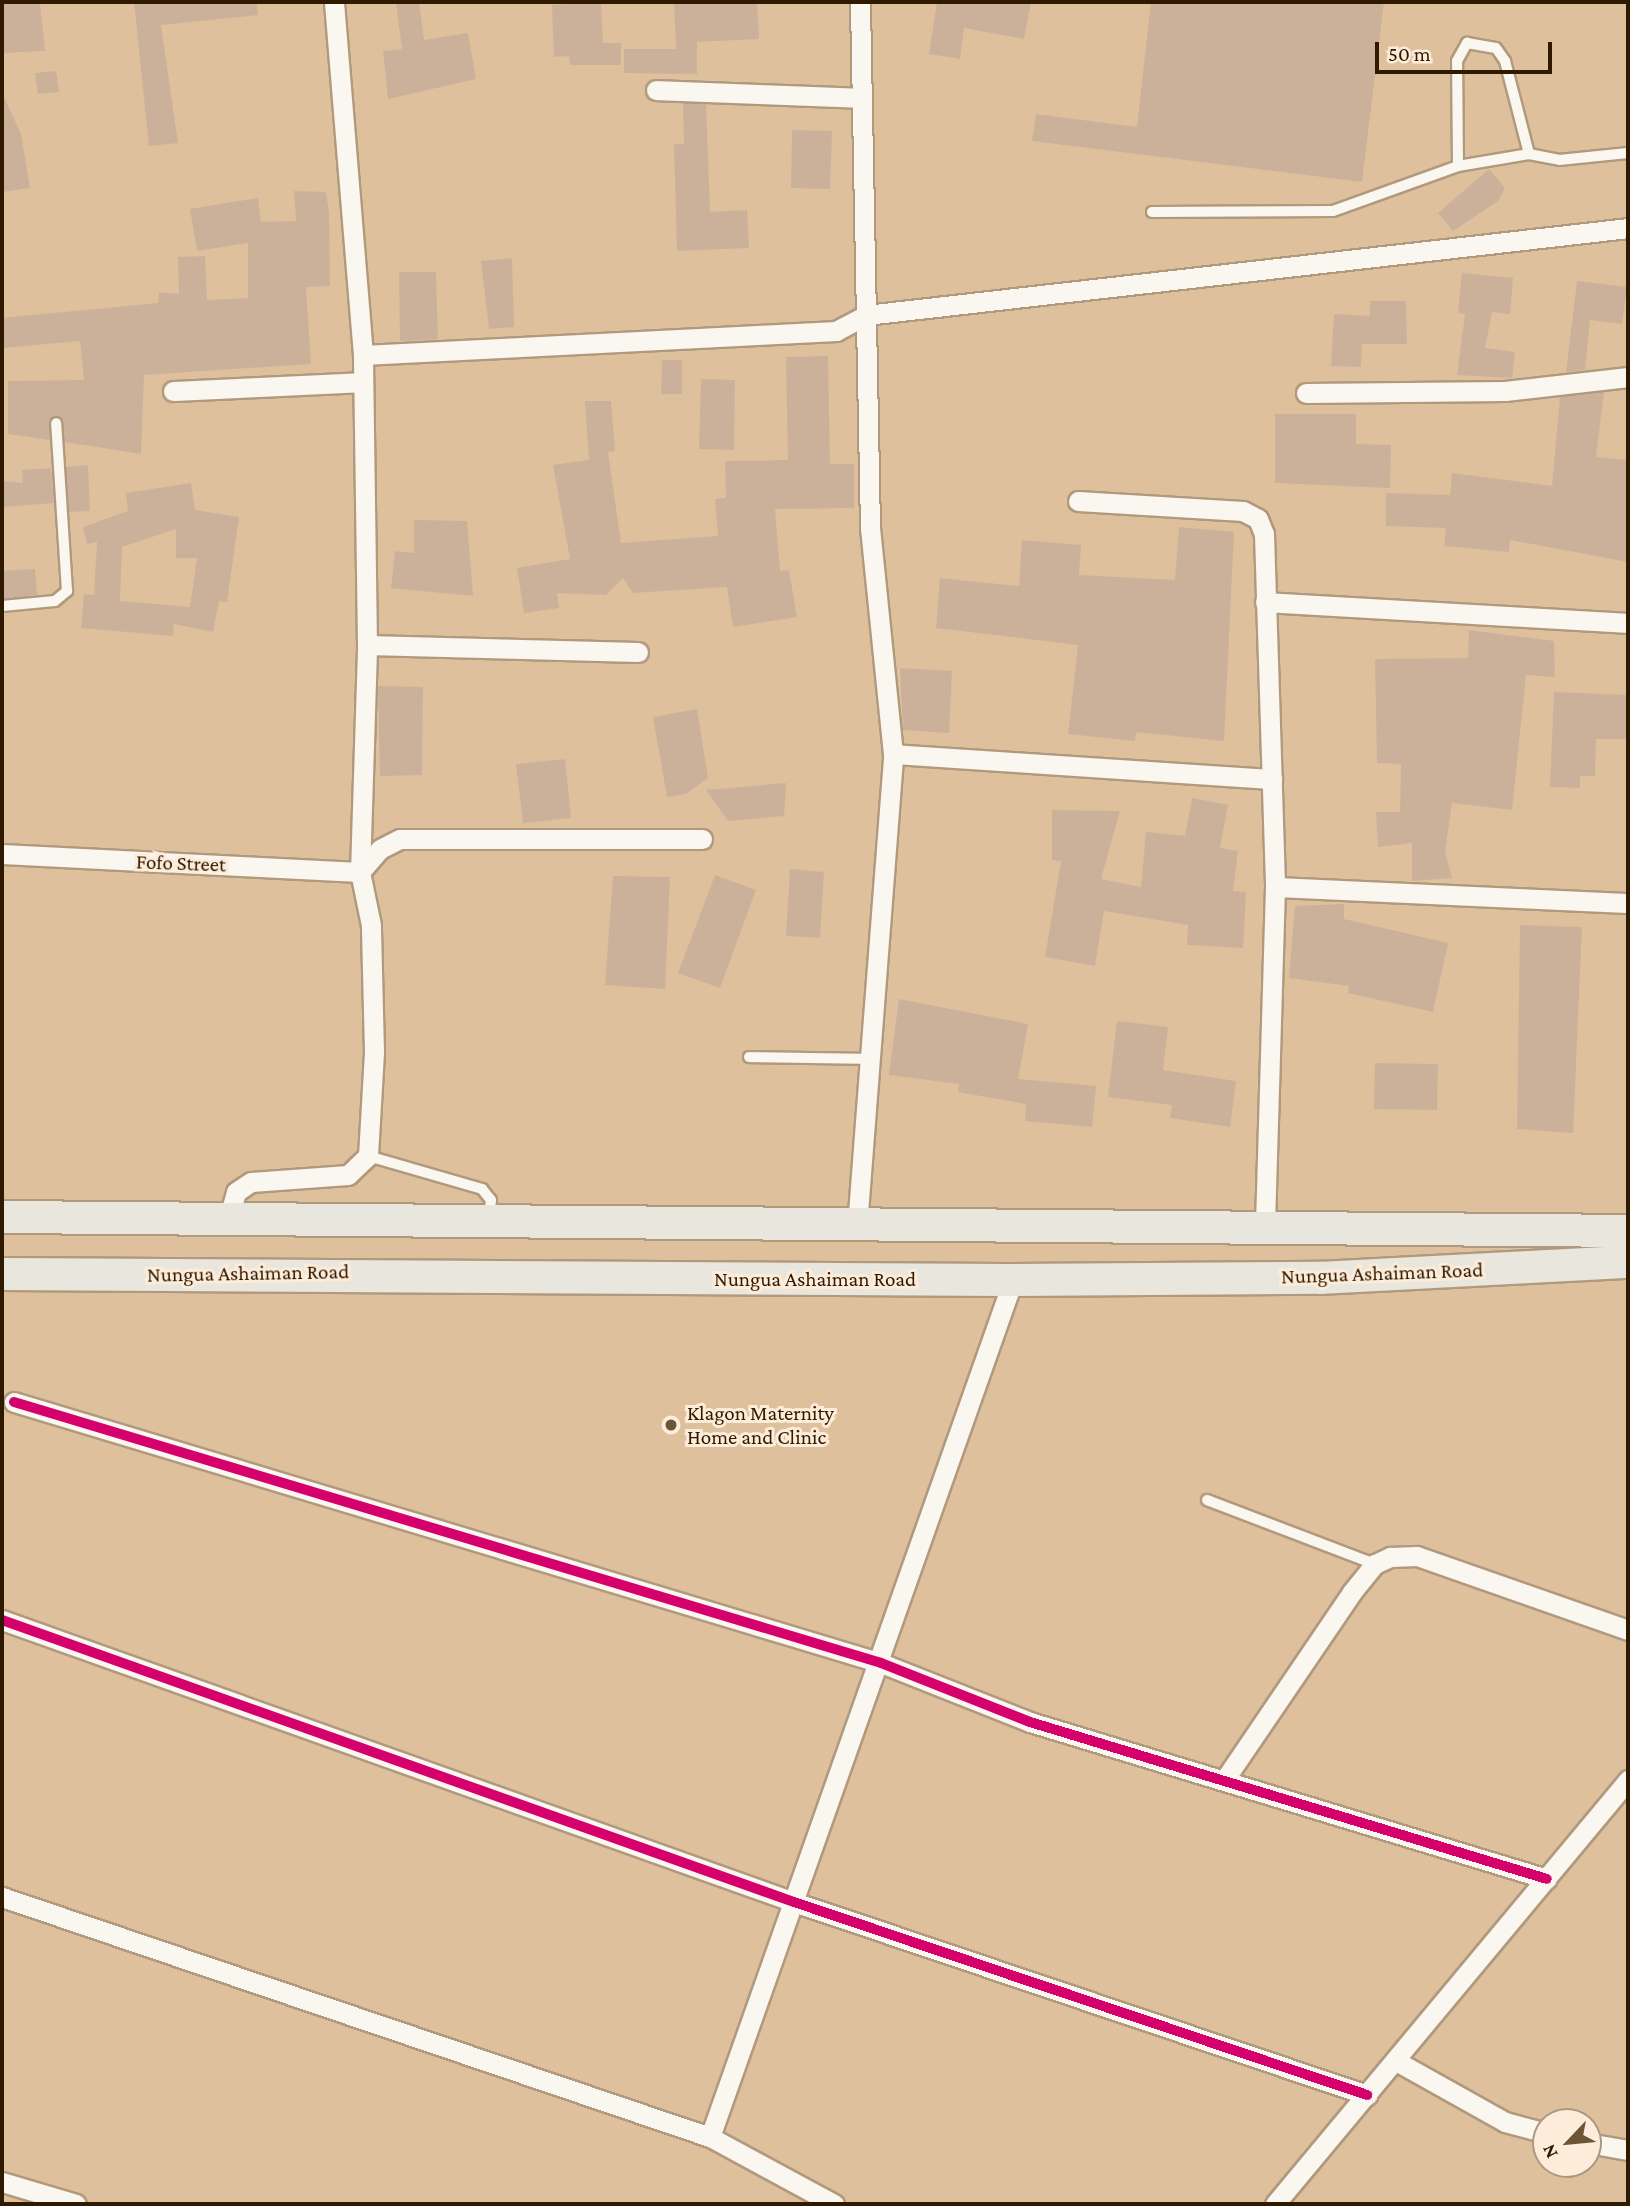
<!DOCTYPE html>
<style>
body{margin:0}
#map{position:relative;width:1630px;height:2206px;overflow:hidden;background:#dfc09d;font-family:"Crimson Pro",serif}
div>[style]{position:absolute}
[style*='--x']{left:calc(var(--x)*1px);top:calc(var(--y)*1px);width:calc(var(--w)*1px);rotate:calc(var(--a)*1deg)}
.building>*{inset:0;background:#ccb19a}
.roads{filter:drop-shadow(2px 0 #b1997d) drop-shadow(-2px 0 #b1997d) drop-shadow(0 2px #b1997d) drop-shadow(0 -2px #b1997d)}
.service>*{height:10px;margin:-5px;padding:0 5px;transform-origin:5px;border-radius:5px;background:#faf6f0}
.minor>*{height:19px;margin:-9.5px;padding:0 9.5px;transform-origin:9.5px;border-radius:9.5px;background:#faf6f0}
.primary>*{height:32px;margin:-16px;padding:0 16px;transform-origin:16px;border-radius:16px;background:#e9e6dd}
.cycleway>*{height:10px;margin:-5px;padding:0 5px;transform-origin:5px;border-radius:5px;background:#d6006c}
.dots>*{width:19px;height:19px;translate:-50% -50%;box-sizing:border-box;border:4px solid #fdecd9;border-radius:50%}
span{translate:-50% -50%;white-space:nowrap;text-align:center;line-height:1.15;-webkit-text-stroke:6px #fdecd9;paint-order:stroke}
.street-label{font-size:21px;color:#2f1a00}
.poi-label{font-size:21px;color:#2f1a00}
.left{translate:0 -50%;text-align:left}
.frame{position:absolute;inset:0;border:4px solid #2f1a00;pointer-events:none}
.north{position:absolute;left:1532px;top:2108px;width:70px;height:70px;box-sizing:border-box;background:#fdecd9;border:2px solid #ab9882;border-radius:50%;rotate:244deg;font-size:19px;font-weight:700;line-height:28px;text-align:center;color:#2f1a00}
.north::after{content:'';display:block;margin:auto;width:24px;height:32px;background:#6d5437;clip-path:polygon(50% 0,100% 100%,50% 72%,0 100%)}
.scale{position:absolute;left:1375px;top:42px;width:177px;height:32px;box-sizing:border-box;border:4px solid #2f1a00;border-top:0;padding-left:9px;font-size:21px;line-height:24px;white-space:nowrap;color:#2f1a00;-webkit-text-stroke:5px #fdecd9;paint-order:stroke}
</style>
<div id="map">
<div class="building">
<i style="clip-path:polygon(2px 2px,40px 2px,45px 51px,2px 53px)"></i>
<i style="clip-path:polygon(134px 2px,257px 2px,258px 15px,161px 25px,178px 143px,149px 146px)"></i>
<i style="clip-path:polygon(396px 2px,419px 2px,424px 40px,468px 33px,476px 79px,388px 99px,383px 51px,402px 49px)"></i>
<i style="clip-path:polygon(601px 2px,603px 43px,621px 43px,621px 65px,570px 65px,569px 56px,554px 57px,552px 5px)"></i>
<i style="clip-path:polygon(674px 2px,757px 2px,759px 39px,697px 42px,697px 74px,624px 73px,624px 49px,676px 49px)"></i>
<i style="clip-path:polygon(937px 2px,1031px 2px,1024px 39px,964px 28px,960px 59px,929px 54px)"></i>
<i style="clip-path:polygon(1151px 2px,1384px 2px,1362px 182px,1032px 141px,1036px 114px,1137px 127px)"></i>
<i style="clip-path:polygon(56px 71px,59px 92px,38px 94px,35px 73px)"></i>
<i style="clip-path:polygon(2px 93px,21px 134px,30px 188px,2px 192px)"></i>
<i style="clip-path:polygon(683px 103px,706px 104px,710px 212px,747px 210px,749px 248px,677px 251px,674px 144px,684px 144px)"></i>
<i style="clip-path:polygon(792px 130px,832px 131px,830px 189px,791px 188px)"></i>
<i style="clip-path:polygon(1489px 169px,1505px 188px,1498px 201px,1453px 231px,1438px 213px)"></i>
<i style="clip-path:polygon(294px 191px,326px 192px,329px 213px,330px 286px,306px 287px,311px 364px,144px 375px,141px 454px,65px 442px,56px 416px,49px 420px,50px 440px,8px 434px,8px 381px,84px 380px,80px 341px,2px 348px,2px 318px,158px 303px,159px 292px,179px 294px,178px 257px,205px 256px,207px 300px,248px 298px,248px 243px,197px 251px,190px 209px,258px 198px,261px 222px,296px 221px)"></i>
<i style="clip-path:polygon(512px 258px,514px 327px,489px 329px,481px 261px)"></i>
<i style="clip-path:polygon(399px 272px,436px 272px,438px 339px,400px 341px)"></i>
<i style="clip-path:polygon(1462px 273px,1513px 278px,1510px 314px,1492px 312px,1485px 348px,1515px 352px,1512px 378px,1457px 375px,1465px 314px,1458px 313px)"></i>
<i style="clip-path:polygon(1577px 281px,1627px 287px,1622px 324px,1590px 320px,1585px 370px,1566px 372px)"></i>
<i style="clip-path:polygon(1370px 301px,1406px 301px,1407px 344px,1362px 344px,1361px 367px,1331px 366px,1334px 314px,1370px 316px)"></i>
<i style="clip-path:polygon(828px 356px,830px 464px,854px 464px,854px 508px,775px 509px,780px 571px,789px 570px,797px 617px,733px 627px,727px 587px,633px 593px,623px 578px,606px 595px,557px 593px,559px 608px,524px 613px,517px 568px,570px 559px,553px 465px,589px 460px,585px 401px,611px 401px,615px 451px,608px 452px,621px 543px,718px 536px,715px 499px,726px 498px,725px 461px,788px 460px,786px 357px)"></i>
<i style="clip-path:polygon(662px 360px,682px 360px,682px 394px,661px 394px)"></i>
<i style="clip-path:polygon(701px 379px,735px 380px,734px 450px,699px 449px)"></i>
<i style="clip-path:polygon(1604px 392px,1596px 457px,1628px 460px,1628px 562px,1510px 540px,1509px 552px,1444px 546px,1446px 528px,1386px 526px,1386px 493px,1450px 495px,1452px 473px,1552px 486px,1560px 397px)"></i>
<i style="clip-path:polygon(1275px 414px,1356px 414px,1356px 444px,1391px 445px,1390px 488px,1275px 483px)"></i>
<i style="clip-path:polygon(88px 465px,90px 511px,69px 512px,66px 467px)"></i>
<i style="clip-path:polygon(51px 468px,54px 503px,2px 507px,2px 481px,23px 483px,22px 470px)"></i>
<i style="clip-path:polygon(evenodd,191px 483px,195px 510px,239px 517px,227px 602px,219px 601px,213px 632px,174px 624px,173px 636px,81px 628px,84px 594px,94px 595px,97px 542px,87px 544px,83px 527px,128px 511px,126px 493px,191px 483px,176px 529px,176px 558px,197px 558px,190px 607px,120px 601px,122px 547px,176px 529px)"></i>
<i style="clip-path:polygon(414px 520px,467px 521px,473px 596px,391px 588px,395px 551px,414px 553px)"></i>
<i style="clip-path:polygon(1179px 527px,1234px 532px,1224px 741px,1136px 732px,1135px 741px,1068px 734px,1078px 645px,936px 628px,940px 578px,1019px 586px,1022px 540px,1081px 545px,1079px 575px,1175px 580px)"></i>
<i style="clip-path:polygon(35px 569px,37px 595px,2px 599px,2px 571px)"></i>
<i style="clip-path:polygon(1469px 630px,1554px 641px,1555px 677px,1526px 675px,1512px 810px,1452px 803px,1445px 852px,1452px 878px,1412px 881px,1412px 843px,1378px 847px,1376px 812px,1400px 812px,1401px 764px,1377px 763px,1375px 659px,1468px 658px)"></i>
<i style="clip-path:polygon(900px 668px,952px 671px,949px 733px,903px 730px)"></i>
<i style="clip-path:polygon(378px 686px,423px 687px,422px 775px,380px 776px)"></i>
<i style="clip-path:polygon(1554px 692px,1628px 695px,1628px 739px,1596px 739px,1595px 776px,1580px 776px,1580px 788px,1550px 787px)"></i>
<i style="clip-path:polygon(697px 709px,708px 778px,686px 794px,667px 797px,653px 717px)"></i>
<i style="clip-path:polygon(565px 759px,571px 818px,523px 823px,516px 764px)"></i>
<i style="clip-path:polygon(786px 783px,784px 816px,728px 821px,706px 790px)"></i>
<i style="clip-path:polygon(1192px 798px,1228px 805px,1220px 848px,1238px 851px,1233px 891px,1246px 892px,1243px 948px,1187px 945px,1188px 925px,1104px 911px,1095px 966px,1045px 957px,1061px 861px,1052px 860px,1052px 810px,1120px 811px,1101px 879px,1141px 887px,1146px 832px,1185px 836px)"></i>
<i style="clip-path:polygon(790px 869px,824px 872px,820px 938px,786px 936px)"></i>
<i style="clip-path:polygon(715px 875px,756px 890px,720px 988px,678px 973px)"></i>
<i style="clip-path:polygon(613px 876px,670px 877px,665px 989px,605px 985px)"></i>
<i style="clip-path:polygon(1344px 904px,1344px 919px,1448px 943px,1433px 1012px,1348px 993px,1349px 986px,1289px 978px,1295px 906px)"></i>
<i style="clip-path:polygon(1520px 925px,1582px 927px,1573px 1133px,1517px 1129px)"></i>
<i style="clip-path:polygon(899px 999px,1028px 1024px,1018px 1079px,1096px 1086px,1092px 1127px,1025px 1121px,1026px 1104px,958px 1092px,959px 1084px,889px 1075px)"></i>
<i style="clip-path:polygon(1117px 1021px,1168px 1027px,1163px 1070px,1236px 1081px,1230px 1127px,1170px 1118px,1172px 1105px,1108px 1097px)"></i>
<i style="clip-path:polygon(1375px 1063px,1438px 1064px,1437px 1110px,1374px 1109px)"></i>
</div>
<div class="roads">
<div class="service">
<i style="--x:1458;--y:166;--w:105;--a:-90.5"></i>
<i style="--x:1457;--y:61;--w:21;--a:-61"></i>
<i style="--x:1467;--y:43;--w:29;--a:10"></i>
<i style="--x:1496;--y:48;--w:16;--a:55"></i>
<i style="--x:1505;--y:61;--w:96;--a:75.5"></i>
<i style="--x:1152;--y:212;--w:181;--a:-0.3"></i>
<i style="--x:1333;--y:211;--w:133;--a:-19.8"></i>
<i style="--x:1458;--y:166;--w:72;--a:-9.6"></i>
<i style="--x:1529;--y:154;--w:31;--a:11"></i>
<i style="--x:1559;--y:160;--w:69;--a:-5.8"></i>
<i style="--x:2;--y:606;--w:53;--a:-5.4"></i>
<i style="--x:55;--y:601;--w:16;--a:-40"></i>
<i style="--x:67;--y:591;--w:168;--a:-93.7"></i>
<i style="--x:749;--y:1057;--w:122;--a:0.9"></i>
<i style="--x:368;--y:1156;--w:119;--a:16.1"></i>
<i style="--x:482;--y:1189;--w:14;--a:51"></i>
<i style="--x:491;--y:1200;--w:17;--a:97"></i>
<i style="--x:1207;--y:1500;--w:180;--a:20.9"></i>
</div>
<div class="minor">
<i style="--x:656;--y:90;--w:206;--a:2.2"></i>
<i style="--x:363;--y:355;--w:474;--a:-2.9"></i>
<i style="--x:836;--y:331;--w:34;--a:-28"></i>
<i style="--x:866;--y:315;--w:767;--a:-6.51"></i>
<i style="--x:173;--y:391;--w:188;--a:-2.7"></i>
<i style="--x:1306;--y:393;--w:199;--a:-0.6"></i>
<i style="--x:1505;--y:391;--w:124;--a:-6.5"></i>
<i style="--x:1078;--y:501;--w:165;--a:3.5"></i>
<i style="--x:1243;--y:511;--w:17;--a:28"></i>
<i style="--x:1258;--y:519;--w:16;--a:68"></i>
<i style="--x:1264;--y:534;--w:353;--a:88.2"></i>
<i style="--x:1275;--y:887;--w:341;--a:91.7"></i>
<i style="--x:1265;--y:602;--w:364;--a:3.3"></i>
<i style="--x:367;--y:645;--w:271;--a:1.5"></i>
<i style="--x:893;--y:754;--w:380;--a:3.8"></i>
<i style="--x:2;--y:854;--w:358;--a:2.9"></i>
<i style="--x:360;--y:872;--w:30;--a:-49"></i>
<i style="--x:380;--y:849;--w:22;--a:-27"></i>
<i style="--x:400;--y:839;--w:302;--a:0"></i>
<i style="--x:1275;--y:887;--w:353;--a:2.6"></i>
<i style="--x:228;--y:1220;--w:29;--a:-74"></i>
<i style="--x:236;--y:1192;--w:18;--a:-34"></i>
<i style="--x:251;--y:1182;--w:97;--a:-4.1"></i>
<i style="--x:348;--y:1175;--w:28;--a:-44"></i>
<i style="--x:368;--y:1156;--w:104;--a:-86.7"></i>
<i style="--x:374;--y:1052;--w:127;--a:-91.4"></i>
<i style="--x:371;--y:925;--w:54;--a:-101.7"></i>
<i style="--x:360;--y:872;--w:227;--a:-88.2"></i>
<i style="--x:367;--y:645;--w:290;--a:-90.8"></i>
<i style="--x:363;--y:355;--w:354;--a:-94.7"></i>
<i style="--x:850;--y:1227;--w:16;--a:-60"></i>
<i style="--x:858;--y:1213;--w:460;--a:-85.6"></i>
<i style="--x:893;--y:754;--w:226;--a:-95.8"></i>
<i style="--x:870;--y:529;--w:527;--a:-91.09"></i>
<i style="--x:14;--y:1402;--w:905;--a:16.75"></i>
<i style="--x:881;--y:1663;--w:160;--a:21.6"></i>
<i style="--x:1030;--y:1722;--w:540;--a:16.89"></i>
<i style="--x:2;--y:1620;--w:841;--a:19.6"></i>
<i style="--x:794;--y:1902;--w:605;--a:18.61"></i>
<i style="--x:1225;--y:1779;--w:226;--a:-55.8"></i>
<i style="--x:1352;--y:1592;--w:36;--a:-51"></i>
<i style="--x:1375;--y:1564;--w:17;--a:-25"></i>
<i style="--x:1390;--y:1557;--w:27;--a:-2"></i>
<i style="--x:1417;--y:1556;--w:224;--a:19.3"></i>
<i style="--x:2;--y:1897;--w:748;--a:18.73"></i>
<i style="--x:710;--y:2137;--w:141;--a:28.4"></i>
<i style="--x:1396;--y:2061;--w:125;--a:29.2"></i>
<i style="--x:1505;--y:2122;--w:42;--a:15"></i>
<i style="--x:710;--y:2137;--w:909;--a:-70.53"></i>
<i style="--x:1588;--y:2143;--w:41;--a:9.9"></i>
<i style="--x:2;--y:2182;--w:77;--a:16.6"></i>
<i style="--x:1275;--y:2204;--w:552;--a:-50.22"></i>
</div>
<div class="primary">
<i style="--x:2;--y:1217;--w:1626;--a:0.49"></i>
<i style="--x:2;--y:1274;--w:1011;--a:0.34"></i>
<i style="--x:1013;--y:1280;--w:308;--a:-0.4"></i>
<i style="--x:1321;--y:1278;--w:307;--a:-3"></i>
</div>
</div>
<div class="cycleway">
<i style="--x:14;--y:1402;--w:905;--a:16.75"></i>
<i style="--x:881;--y:1663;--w:160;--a:21.6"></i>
<i style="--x:1030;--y:1722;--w:540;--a:16.89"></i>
<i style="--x:2;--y:1620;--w:841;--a:19.6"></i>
<i style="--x:794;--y:1902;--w:605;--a:18.61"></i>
</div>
<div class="dots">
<i style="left:671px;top:1425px;background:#6d5437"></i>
</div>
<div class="street-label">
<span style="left:181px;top:863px;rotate:2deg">Fofo Street</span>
<span style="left:248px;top:1273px;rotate:-1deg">Nungua Ashaiman Road</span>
<span style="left:1382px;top:1273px;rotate:-2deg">Nungua Ashaiman Road</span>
<span style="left:815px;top:1279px">Nungua Ashaiman Road</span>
</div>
<div class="poi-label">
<span class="left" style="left:687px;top:1425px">Klagon Maternity<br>Home and Clinic</span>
</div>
<div class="frame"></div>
<div class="north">N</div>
<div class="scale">50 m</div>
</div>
